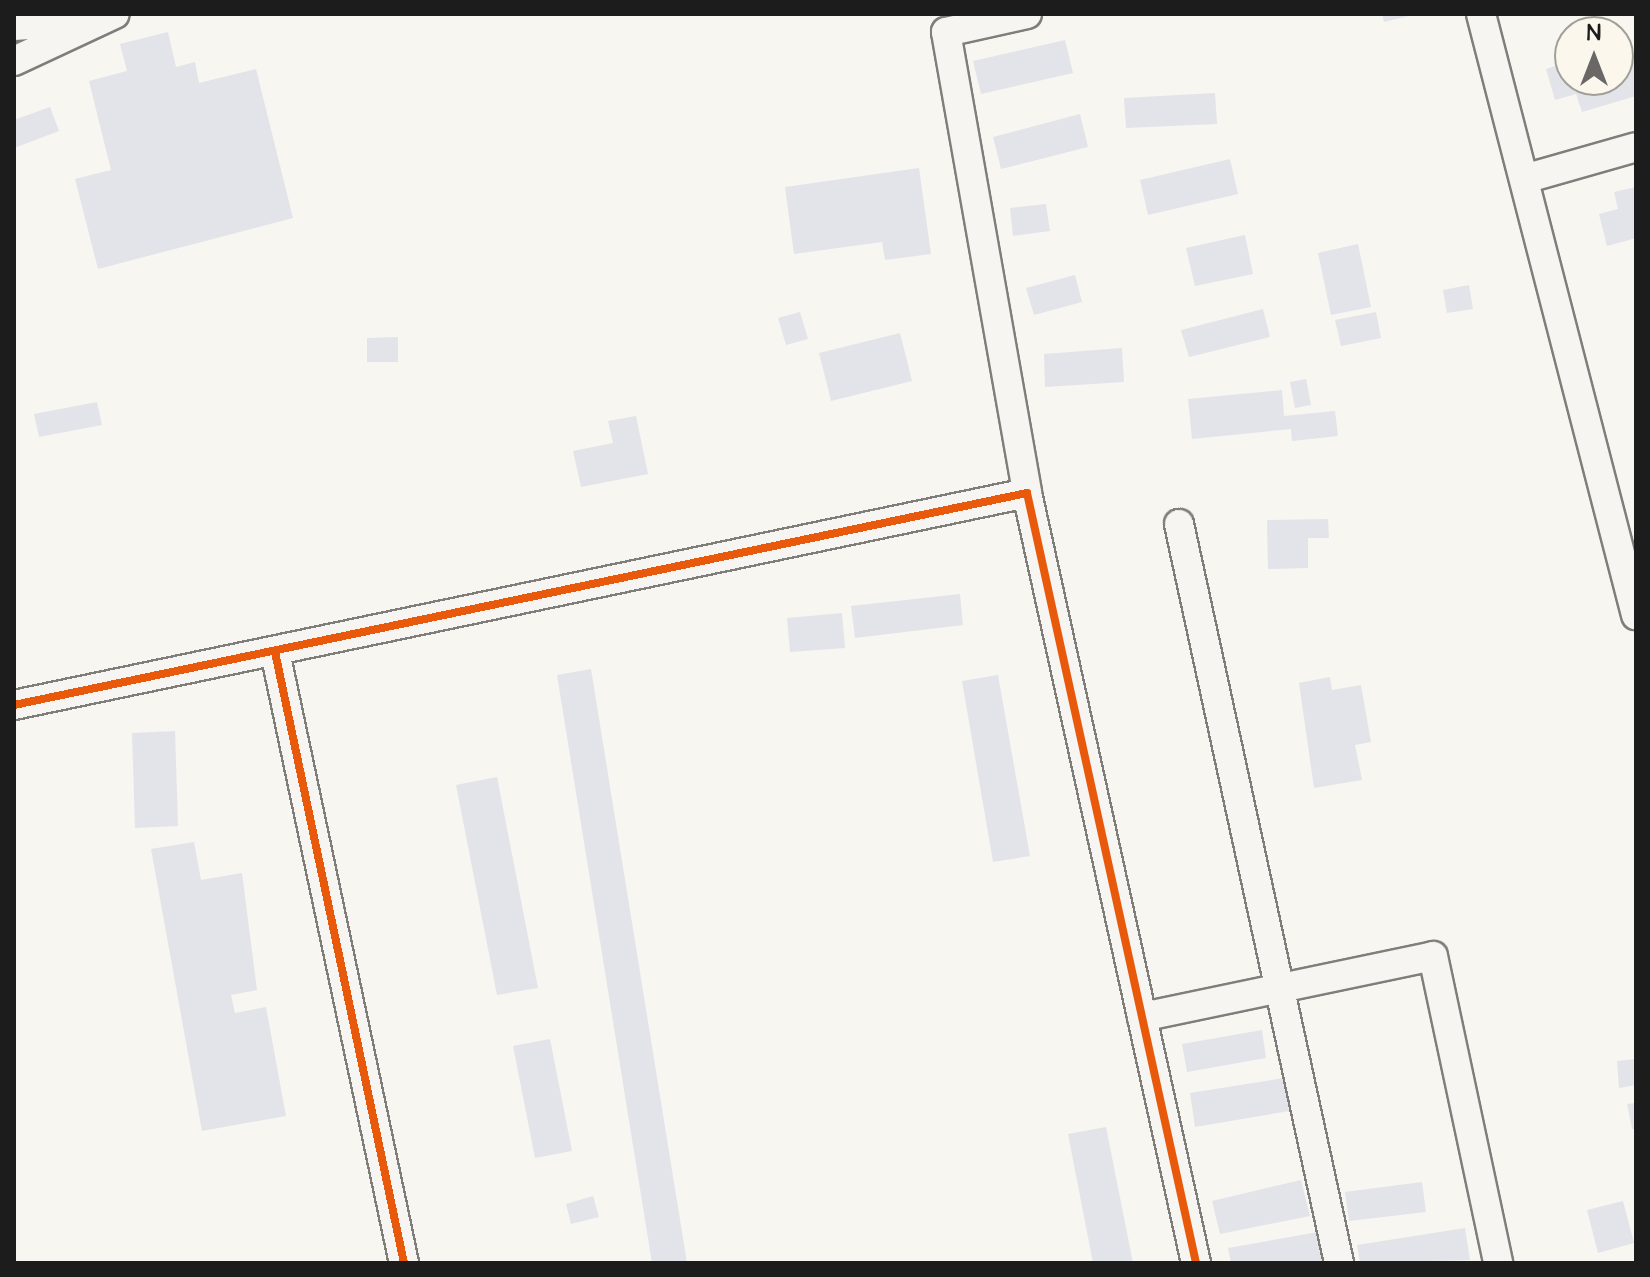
<!DOCTYPE html>
<style>
body{margin:0}
#map{position:relative;width:1650px;height:1277px;overflow:hidden;background:#f8f6f0;font-family:"Architects Daughter",sans-serif}
div>[style]{position:absolute}
[style*='--x']{left:calc(var(--x)*1px);top:calc(var(--y)*1px);width:calc(var(--w)*1px);rotate:calc(var(--a)*1deg)}
.building>*{inset:0;background:#e3e3ea}
.roads{filter:drop-shadow(2px 0 #7f7e7b) drop-shadow(-2px 0 #7f7e7b) drop-shadow(0 2px #7f7e7b) drop-shadow(0 -2px #7f7e7b)}
.street>*{height:28px;margin:-14px;padding:0 14px;transform-origin:14px;border-radius:14px;background:#f6f5f1}
.cycleway>*{height:8px;margin:-4px;padding:0 4px;transform-origin:4px;border-radius:4px;background:#e8590c}
span{translate:-50% -50%;white-space:nowrap;text-align:center;line-height:1.15;-webkit-text-stroke:6px #fbf7ec;paint-order:stroke}
.frame{position:absolute;inset:0;border:16px solid #1c1c1c;pointer-events:none}
.north{position:absolute;left:1554px;top:16px;width:80px;height:80px;box-sizing:border-box;background:#fbf7ec;border:2px solid #a29f99;border-radius:50%;rotate:0deg;font-size:22px;font-weight:700;line-height:32px;text-align:center;color:#1c1c1c}
.north::after{content:'';display:block;margin:auto;width:28px;height:36px;background:#696866;clip-path:polygon(50% 0,100% 100%,50% 72%,0 100%)}
</style>
<div id="map">
<div class="building">
<i style="clip-path:polygon(1382px 14px,1413px 14px,1413px 15px,1384px 22px)"></i>
<i style="clip-path:polygon(168px 32px,176px 67px,195px 62px,199px 83px,256px 69px,293px 218px,98px 269px,75px 179px,111px 170px,89px 81px,127px 71px,120px 44px)"></i>
<i style="clip-path:polygon(1065px 40px,1073px 73px,981px 94px,973px 61px)"></i>
<i style="clip-path:polygon(1636px 54px,1636px 96px,1582px 112px,1576px 94px,1555px 100px,1546px 69px,1570px 61px,1570px 80px,1618px 80px,1618px 59px)"></i>
<i style="clip-path:polygon(1215px 93px,1217px 124px,1126px 128px,1124px 98px)"></i>
<i style="clip-path:polygon(50px 107px,59px 131px,14px 148px,14px 120px)"></i>
<i style="clip-path:polygon(1080px 114px,1088px 147px,1001px 169px,993px 137px)"></i>
<i style="clip-path:polygon(1230px 159px,1238px 194px,1148px 215px,1140px 180px)"></i>
<i style="clip-path:polygon(919px 168px,931px 254px,885px 260px,882px 242px,794px 254px,785px 187px)"></i>
<i style="clip-path:polygon(1636px 187px,1636px 238px,1607px 246px,1599px 214px,1618px 209px,1614px 192px)"></i>
<i style="clip-path:polygon(1046px 204px,1050px 231px,1013px 236px,1010px 208px)"></i>
<i style="clip-path:polygon(1245px 235px,1253px 274px,1195px 286px,1186px 248px)"></i>
<i style="clip-path:polygon(1358px 244px,1371px 307px,1331px 315px,1318px 253px)"></i>
<i style="clip-path:polygon(1075px 275px,1082px 302px,1034px 315px,1026px 288px)"></i>
<i style="clip-path:polygon(1469px 285px,1473px 309px,1447px 313px,1443px 290px)"></i>
<i style="clip-path:polygon(1263px 309px,1270px 337px,1189px 357px,1181px 330px)"></i>
<i style="clip-path:polygon(800px 312px,808px 339px,786px 345px,778px 318px)"></i>
<i style="clip-path:polygon(1376px 312px,1381px 338px,1341px 346px,1335px 320px)"></i>
<i style="clip-path:polygon(900px 333px,912px 381px,831px 401px,819px 353px)"></i>
<i style="clip-path:polygon(398px 337px,398px 362px,367px 362px,367px 338px)"></i>
<i style="clip-path:polygon(1122px 348px,1124px 382px,1045px 387px,1044px 354px)"></i>
<i style="clip-path:polygon(1306px 379px,1311px 405px,1295px 408px,1290px 382px)"></i>
<i style="clip-path:polygon(1282px 390px,1284px 416px,1335px 411px,1338px 436px,1292px 441px,1291px 429px,1192px 439px,1188px 399px)"></i>
<i style="clip-path:polygon(97px 402px,102px 425px,39px 437px,34px 414px)"></i>
<i style="clip-path:polygon(636px 416px,648px 474px,581px 487px,573px 451px,613px 443px,608px 421px)"></i>
<i style="clip-path:polygon(1328px 519px,1329px 538px,1308px 538px,1308px 568px,1268px 569px,1267px 520px)"></i>
<i style="clip-path:polygon(960px 594px,963px 625px,855px 638px,851px 606px)"></i>
<i style="clip-path:polygon(842px 613px,845px 648px,790px 652px,787px 618px)"></i>
<i style="clip-path:polygon(591px 669px,687px 1263px,652px 1263px,557px 675px)"></i>
<i style="clip-path:polygon(998px 675px,1030px 856px,993px 862px,962px 681px)"></i>
<i style="clip-path:polygon(1330px 677px,1332px 690px,1361px 685px,1371px 742px,1355px 745px,1362px 780px,1314px 788px,1299px 683px)"></i>
<i style="clip-path:polygon(175px 731px,178px 826px,135px 828px,132px 733px)"></i>
<i style="clip-path:polygon(497px 777px,538px 988px,497px 995px,456px 785px)"></i>
<i style="clip-path:polygon(194px 842px,201px 880px,242px 873px,257px 990px,231px 995px,235px 1013px,266px 1007px,286px 1116px,202px 1131px,151px 849px)"></i>
<i style="clip-path:polygon(1262px 1030px,1266px 1058px,1187px 1072px,1182px 1044px)"></i>
<i style="clip-path:polygon(550px 1039px,572px 1151px,535px 1158px,513px 1046px)"></i>
<i style="clip-path:polygon(1636px 1059px,1636px 1085px,1619px 1088px,1617px 1061px)"></i>
<i style="clip-path:polygon(1284px 1078px,1289px 1111px,1195px 1127px,1190px 1093px)"></i>
<i style="clip-path:polygon(1636px 1103px,1636px 1129px,1632px 1129px,1627px 1104px)"></i>
<i style="clip-path:polygon(1106px 1127px,1133px 1263px,1093px 1263px,1068px 1134px)"></i>
<i style="clip-path:polygon(1301px 1180px,1310px 1216px,1220px 1234px,1212px 1201px)"></i>
<i style="clip-path:polygon(1422px 1182px,1426px 1212px,1349px 1221px,1345px 1192px)"></i>
<i style="clip-path:polygon(593px 1196px,599px 1217px,571px 1224px,566px 1204px)"></i>
<i style="clip-path:polygon(1623px 1201px,1634px 1243px,1598px 1253px,1587px 1210px)"></i>
<i style="clip-path:polygon(1465px 1228px,1470px 1260px,1360px 1263px,1357px 1245px)"></i>
<i style="clip-path:polygon(1318px 1232px,1323px 1263px,1231px 1263px,1228px 1248px)"></i>
</div>
<div class="roads">
<div class="street">
<i style="--x:1027;--y:14;--w:83;--a:167.5"></i>
<i style="--x:946;--y:32;--w:468;--a:80"></i>
<i style="--x:1481;--y:14;--w:621;--a:75.54"></i>
<i style="--x:14;--y:26;--w:71;--a:-4"></i>
<i style="--x:14;--y:61;--w:111;--a:-25"></i>
<i style="--x:1524;--y:179;--w:116;--a:-15.9"></i>
<i style="--x:1179;--y:524;--w:756;--a:77.78"></i>
<i style="--x:275;--y:652;--w:624;--a:78.08"></i>
<i style="--x:14;--y:705;--w:1035;--a:-11.82"></i>
<i style="--x:1027;--y:493;--w:788;--a:77.62"></i>
<i style="--x:1142;--y:1017;--w:297;--a:-11.8"></i>
<i style="--x:1433;--y:956;--w:314;--a:78"></i>
</div>
</div>
<div class="cycleway">
<i style="--x:275;--y:652;--w:624;--a:78.08"></i>
<i style="--x:14;--y:705;--w:1035;--a:-11.82"></i>
<i style="--x:1027;--y:493;--w:788;--a:77.62"></i>
</div>
<div class="frame"></div>
<div class="north">N</div>
</div>
